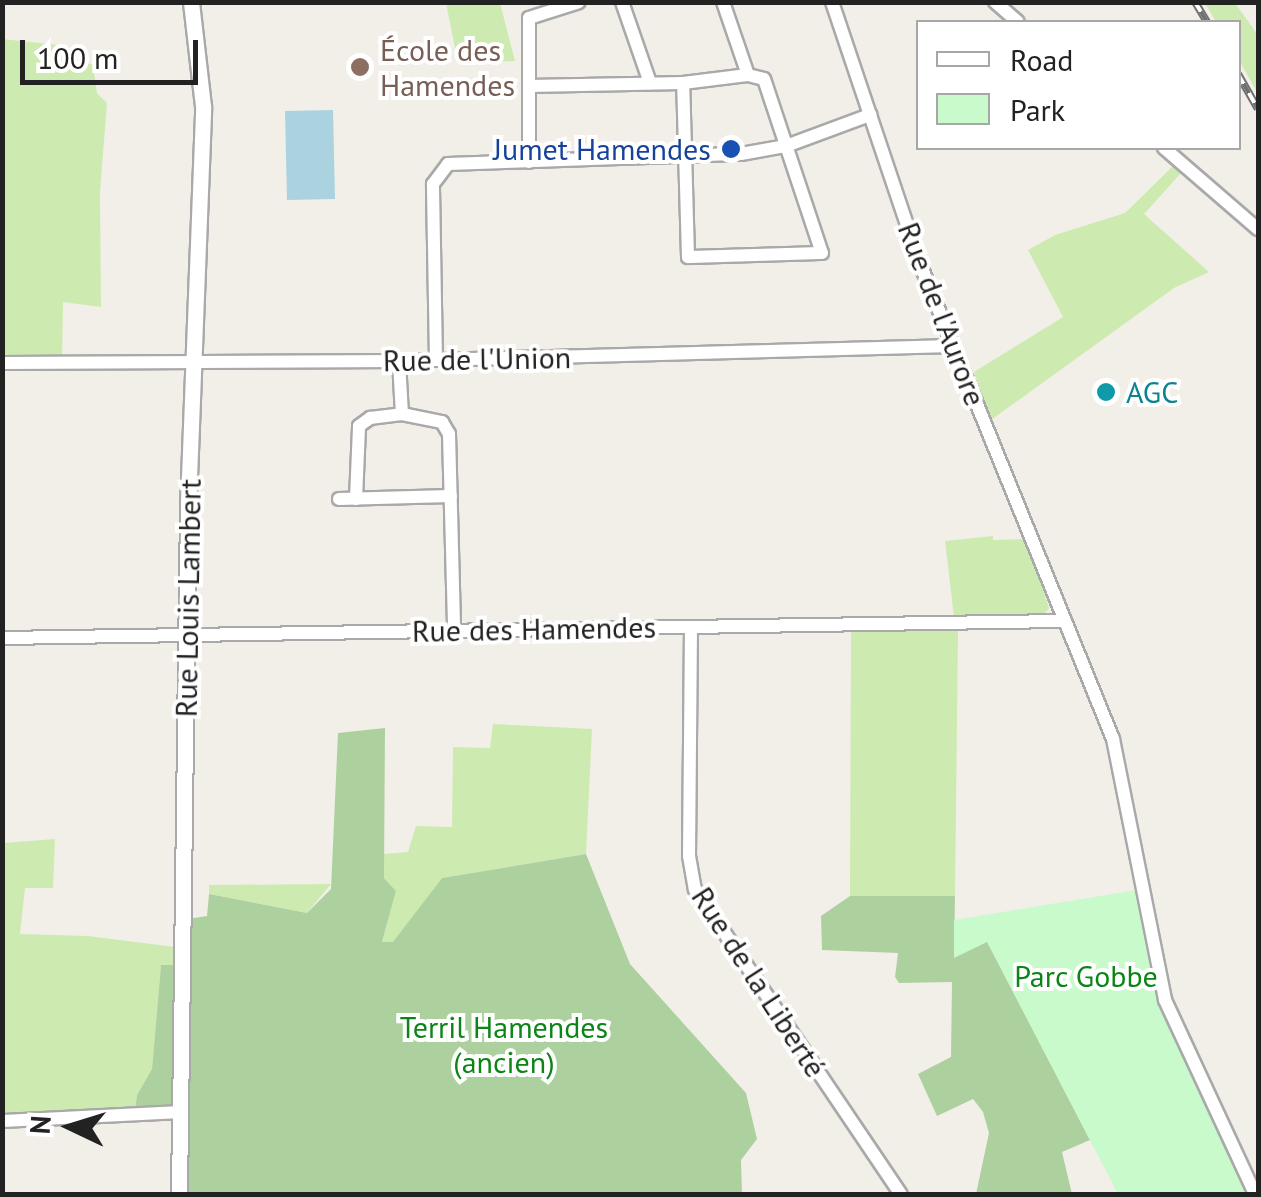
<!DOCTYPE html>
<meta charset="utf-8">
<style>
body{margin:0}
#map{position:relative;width:1261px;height:1197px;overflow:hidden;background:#f2efe9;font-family:"PT Sans",sans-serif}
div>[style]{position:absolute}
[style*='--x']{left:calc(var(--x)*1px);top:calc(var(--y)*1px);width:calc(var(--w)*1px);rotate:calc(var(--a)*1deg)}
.grass>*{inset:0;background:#cdebb0}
.forest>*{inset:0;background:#add19e}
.park>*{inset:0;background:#c8facc}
.water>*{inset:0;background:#aad3df}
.roads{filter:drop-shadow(2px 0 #a9a9a9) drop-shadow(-2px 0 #a9a9a9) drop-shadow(0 2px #a9a9a9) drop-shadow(0 -2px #a9a9a9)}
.minor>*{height:12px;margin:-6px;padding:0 6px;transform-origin:6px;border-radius:6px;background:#fff}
.tertiary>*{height:15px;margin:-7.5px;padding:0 7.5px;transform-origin:7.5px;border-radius:7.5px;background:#fff}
.rail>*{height:8px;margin-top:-4px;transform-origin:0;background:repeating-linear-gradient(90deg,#fff 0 11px,#707070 0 22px);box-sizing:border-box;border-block:2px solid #707070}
.dots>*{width:28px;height:28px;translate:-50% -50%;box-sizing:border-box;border:5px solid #fff;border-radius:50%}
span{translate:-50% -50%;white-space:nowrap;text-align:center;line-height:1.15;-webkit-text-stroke:8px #fff;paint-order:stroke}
.education-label{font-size:30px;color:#785e54}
.left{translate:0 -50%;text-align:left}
.transit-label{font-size:30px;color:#164399}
.right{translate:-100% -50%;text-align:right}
.street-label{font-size:30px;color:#222}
.culture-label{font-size:30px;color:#0d838f}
.park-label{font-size:30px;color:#0c8416}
.frame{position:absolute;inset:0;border:5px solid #222;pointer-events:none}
.legend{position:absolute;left:916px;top:20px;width:325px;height:130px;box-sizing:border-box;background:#fff;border:2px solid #a7a7a7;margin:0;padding:12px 18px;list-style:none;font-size:30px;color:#222}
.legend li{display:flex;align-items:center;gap:20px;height:50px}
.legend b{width:50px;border:2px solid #a7a7a7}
.north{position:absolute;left:20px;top:1077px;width:100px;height:100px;-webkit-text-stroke:8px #fff;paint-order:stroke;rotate:274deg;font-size:28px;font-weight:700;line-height:40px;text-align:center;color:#222}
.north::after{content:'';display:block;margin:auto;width:35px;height:45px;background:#222;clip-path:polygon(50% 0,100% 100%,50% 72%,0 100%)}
.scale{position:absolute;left:20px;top:40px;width:178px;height:45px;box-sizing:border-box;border:5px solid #222;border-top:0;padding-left:12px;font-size:30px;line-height:35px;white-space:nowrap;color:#222;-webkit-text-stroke:8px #fff;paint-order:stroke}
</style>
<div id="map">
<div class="grass">
<i style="clip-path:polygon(446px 3px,500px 3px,515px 61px,458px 63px)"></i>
<i style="clip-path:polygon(1205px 3px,1235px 3px,1258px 35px,1258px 94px,1239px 60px,1238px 22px,1216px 22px)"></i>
<i style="clip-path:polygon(2px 39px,69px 46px,78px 59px,93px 65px,97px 93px,107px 103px,100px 192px,101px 307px,63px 302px,62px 363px,3px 363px)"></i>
<i style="clip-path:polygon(1174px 165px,1182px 172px,1144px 214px,1209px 272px,1174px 288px,991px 420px,974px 372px,1063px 317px,1028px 250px,1055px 235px,1125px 213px)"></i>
<i style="clip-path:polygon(993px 536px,993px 540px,1027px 539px,1049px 608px,1043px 616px,954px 617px,945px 541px)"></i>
<i style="clip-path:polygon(958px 630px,955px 896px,850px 897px,851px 632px)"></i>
<i style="clip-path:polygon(493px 724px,592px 729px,586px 854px,442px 878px,393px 943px,382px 942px,396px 891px,384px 878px,384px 854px,408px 852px,416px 826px,452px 827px,453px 747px,490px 748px)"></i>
<i style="clip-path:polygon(55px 839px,53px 888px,25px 888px,20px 934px,88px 936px,183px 948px,187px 965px,161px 966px,152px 1069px,137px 1095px,135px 1118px,3px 1127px,3px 843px)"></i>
<i style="clip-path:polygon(331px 884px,307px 913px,209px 894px,209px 885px)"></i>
</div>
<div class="forest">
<i style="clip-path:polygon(385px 728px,384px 878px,396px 891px,382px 942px,393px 942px,442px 878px,586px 854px,630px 964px,746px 1093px,757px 1139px,741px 1160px,742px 1194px,183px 1194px,183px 1098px,167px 1109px,135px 1111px,137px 1095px,152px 1069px,161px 965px,187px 965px,188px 919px,207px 916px,209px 894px,307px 913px,331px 889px,338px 733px)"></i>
<i style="clip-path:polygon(850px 896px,955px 896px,954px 957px,987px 941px,1090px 1140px,1062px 1152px,1072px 1194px,976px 1194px,989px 1133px,983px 1112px,973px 1099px,937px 1116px,918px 1074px,951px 1057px,952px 982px,899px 983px,895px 977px,898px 953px,822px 950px,821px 916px)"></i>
</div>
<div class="park">
<i style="clip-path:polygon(1143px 889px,1165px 1000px,1255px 1194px,1118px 1194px,987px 942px,954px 958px,954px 920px)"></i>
</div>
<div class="water">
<i style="clip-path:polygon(333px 110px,335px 199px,287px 200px,285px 111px)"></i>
</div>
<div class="roads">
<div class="minor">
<i style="--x:622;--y:2;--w:86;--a:70.9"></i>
<i style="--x:723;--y:2;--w:77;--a:71.1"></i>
<i style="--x:832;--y:2;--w:276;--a:71.4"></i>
<i style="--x:920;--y:264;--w:513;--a:67.89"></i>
<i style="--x:1113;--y:739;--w:266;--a:78.7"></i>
<i style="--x:1165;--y:1000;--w:214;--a:65.1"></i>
<i style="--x:995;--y:2;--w:30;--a:41"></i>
<i style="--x:529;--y:86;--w:154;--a:-1.1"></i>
<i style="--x:683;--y:83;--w:65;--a:-7"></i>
<i style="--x:748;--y:75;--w:16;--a:14"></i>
<i style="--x:764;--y:79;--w:183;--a:71.6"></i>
<i style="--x:822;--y:253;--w:134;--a:178.3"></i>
<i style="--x:688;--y:257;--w:174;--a:-91.6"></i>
<i style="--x:1164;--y:148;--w:124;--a:40.8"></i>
<i style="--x:529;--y:162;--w:144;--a:-90"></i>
<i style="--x:529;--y:18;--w:52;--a:-17.7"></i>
<i style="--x:436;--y:360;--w:176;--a:-91"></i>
<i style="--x:433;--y:184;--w:25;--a:-53"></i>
<i style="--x:448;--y:164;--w:293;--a:-2"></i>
<i style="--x:741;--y:154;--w:46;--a:-10.1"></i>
<i style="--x:786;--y:146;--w:90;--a:-20.3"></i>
<i style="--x:399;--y:361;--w:53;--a:86.8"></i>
<i style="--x:2;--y:363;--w:397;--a:-0.3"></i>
<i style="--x:399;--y:361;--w:553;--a:-1.55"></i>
<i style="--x:339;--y:499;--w:112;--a:-1.5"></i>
<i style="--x:356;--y:499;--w:73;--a:-87.6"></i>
<i style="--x:359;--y:426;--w:14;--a:-36"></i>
<i style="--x:370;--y:418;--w:32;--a:-7"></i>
<i style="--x:402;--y:414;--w:41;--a:11.3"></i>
<i style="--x:442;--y:422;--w:14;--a:60"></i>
<i style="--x:449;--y:434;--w:196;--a:88.5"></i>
<i style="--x:691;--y:627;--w:229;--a:90.5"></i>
<i style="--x:689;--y:856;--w:34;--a:80"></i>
<i style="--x:695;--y:889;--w:368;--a:56"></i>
<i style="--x:2;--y:638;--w:1063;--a:-0.92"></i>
<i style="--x:2;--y:1121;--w:178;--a:-2.9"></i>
</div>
<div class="tertiary">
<i style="--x:179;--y:1194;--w:690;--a:-89.25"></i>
<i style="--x:188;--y:504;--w:398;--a:-87.8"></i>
<i style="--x:203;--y:106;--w:105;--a:-96.6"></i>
</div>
</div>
<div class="rail">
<i style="--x:1195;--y:2;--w:23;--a:59"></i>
<i style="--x:1238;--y:74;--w:40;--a:60.3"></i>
</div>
<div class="dots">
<i style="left:360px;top:67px;background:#8d6e63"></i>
<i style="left:731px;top:149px;background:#1a4fb4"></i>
<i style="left:1106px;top:392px;background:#0f9aa8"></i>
</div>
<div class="education-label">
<span class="left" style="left:380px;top:67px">École des<br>Hamendes</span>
</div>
<div class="transit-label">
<span class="right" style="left:711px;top:149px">Jumet Hamendes</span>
</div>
<div class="street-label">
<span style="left:942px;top:314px;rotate:69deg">Rue de l'Aurore</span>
<span style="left:477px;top:359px;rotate:-1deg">Rue de l'Union</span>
<span style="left:188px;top:598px;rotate:-89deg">Rue Louis Lambert</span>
<span style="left:534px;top:629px;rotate:-1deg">Rue des Hamendes</span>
<span style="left:759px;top:982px;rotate:57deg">Rue de la Liberté</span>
</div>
<div class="culture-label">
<span class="left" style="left:1126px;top:392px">AGC</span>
</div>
<div class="park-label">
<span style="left:1086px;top:976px">Parc Gobbe</span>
<span style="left:504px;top:1044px">Terril Hamendes<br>(ancien)</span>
</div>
<div class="frame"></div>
<ul class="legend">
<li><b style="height:12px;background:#fff"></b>Road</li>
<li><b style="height:28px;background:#c8facc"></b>Park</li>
</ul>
<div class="north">N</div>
<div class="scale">100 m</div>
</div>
